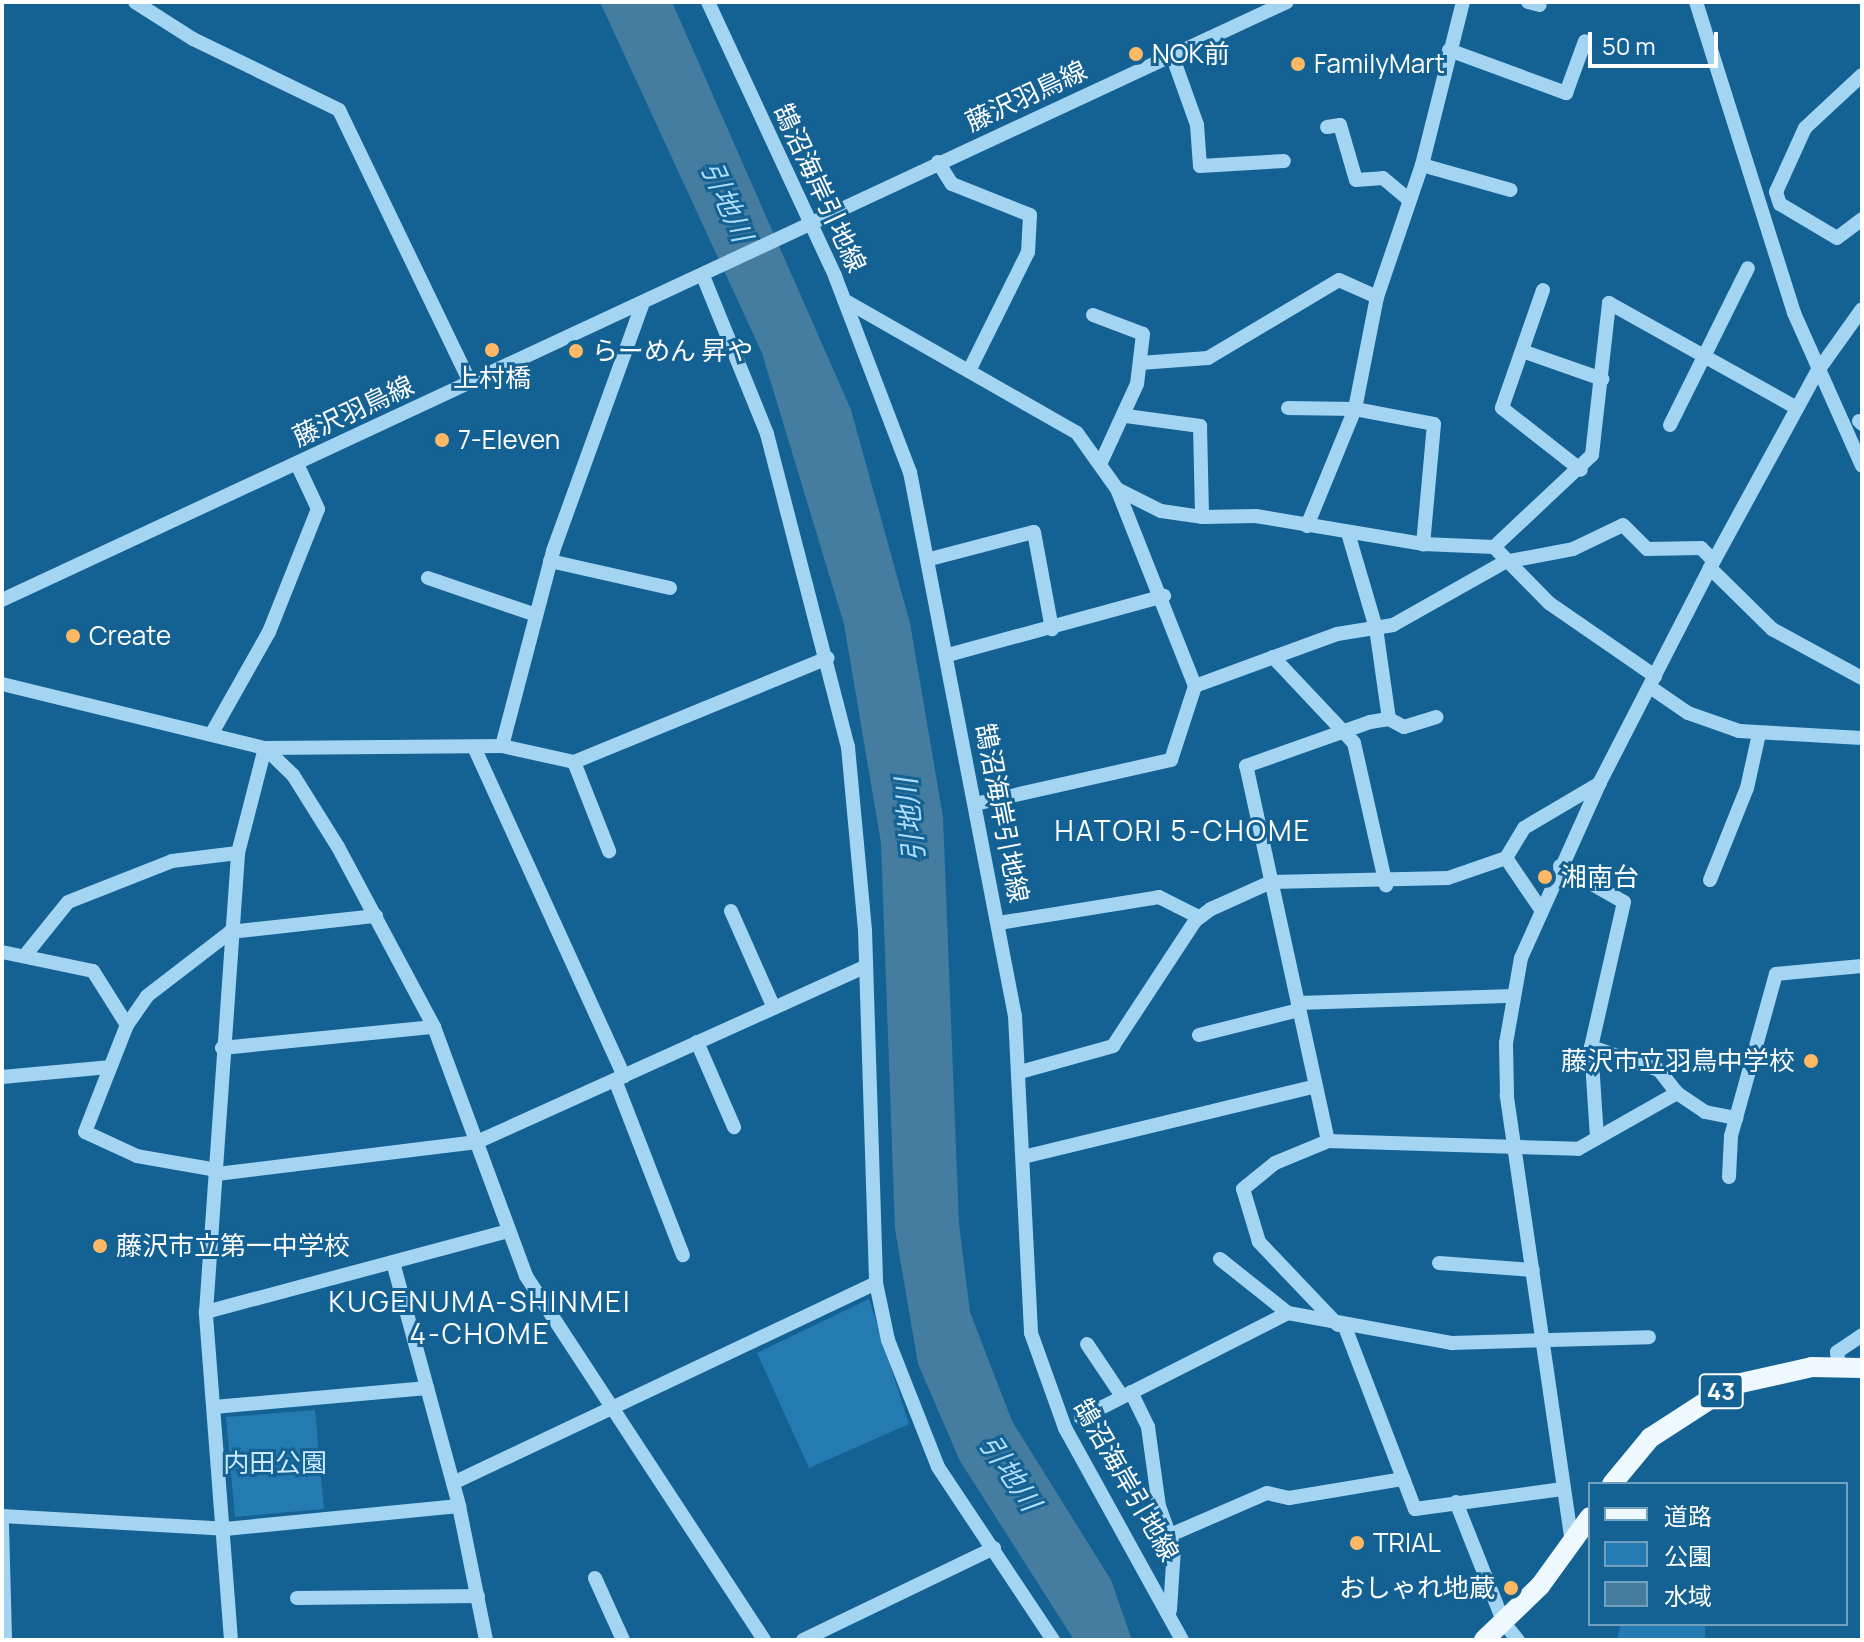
<!DOCTYPE html>
<meta charset="utf-8">
<style>
body{margin:0}
#map{position:relative;width:1864px;height:1642px;overflow:hidden;background:#146194;font-family:Manrope,"Noto Sans JP",sans-serif}
div>[style]{position:absolute}
[style*='--x']{left:calc(var(--x)*1px);top:calc(var(--y)*1px);width:calc(var(--w)*1px);rotate:calc(var(--a)*1deg)}
.green>*{inset:0;background:#237bb1}
.water>*{inset:0;background:#457da1}
.minor>*{height:14px;margin:-7px;padding:0 7px;transform-origin:7px;border-radius:7px;background:#a3d4f2}
.major>*{height:20px;margin:-10px;padding:0 10px;transform-origin:10px;border-radius:10px;background:#eef8ff}
.dots>*{width:22px;height:22px;translate:-50% -50%;box-sizing:border-box;border:4px solid #146194;border-radius:50%}
span{translate:-50% -50%;white-space:nowrap;text-align:center;line-height:1.15;-webkit-text-stroke:6px #146194;paint-order:stroke}
.shield-label span{padding:2px 6px;background:#146194;border:2px solid;border-radius:6px;-webkit-text-stroke-width:0}
.shield-label{font-size:24px;color:#fff;font-weight:700}
.poi-label{font-size:26px;color:#fff}
.left{translate:0 -50%;text-align:left}
.right{translate:-100% -50%;text-align:right}
.street-label{font-size:26px;color:#fff}
.park-label{font-size:26px;color:#cbeafd}
.water-label{font-size:28px;color:#afddf9;font-style:italic}
.neighbourhood-label{font-size:28px;color:#fff;letter-spacing:2px}
.frame{position:absolute;inset:0;border:4px solid #fff;pointer-events:none}
.legend{position:absolute;left:1588px;top:1482px;width:260px;height:144px;box-sizing:border-box;background:#146194;border:2px solid #72a0bf;margin:0;padding:10px 14px;list-style:none;font-size:24px;color:#fff}
.legend li{display:flex;align-items:center;gap:16px;height:40px}
.legend b{width:40px;border:2px solid #72a0bf}
.scale{position:absolute;left:1588px;top:32px;width:130px;height:36px;box-sizing:border-box;border:4px solid #fff;border-top:0;padding-left:10px;font-size:24px;line-height:28px;white-space:nowrap;color:#fff;-webkit-text-stroke:6px #146194;paint-order:stroke}
</style>
<div id="map">
<div class="green">
<i style="clip-path:polygon(869px 1299px,909px 1424px,809px 1468px,757px 1353px)"></i>
<i style="clip-path:polygon(315px 1410px,324px 1509px,235px 1517px,226px 1417px)"></i>
<i style="clip-path:polygon(1621px 1624px,1705px 1624px,1705px 1640px,1617px 1640px)"></i>
</div>
<div class="water">
<i style="clip-path:polygon(600px 2px,672px 2px,851px 410px,910px 623px,943px 817px,959px 1224px,970px 1312px,1012px 1421px,1111px 1580px,1132px 1640px,1074px 1640px,960px 1461px,918px 1364px,895px 1229px,881px 843px,844px 624px,762px 353px)"></i>
</div>
<div class="minor">
<i style="--x:135;--y:2;--w:69;--a:32.5"></i>
<i style="--x:193;--y:39;--w:162;--a:25.9"></i>
<i style="--x:339;--y:110;--w:302;--a:64.3"></i>
<i style="--x:708;--y:2;--w:302;--a:65.1"></i>
<i style="--x:835;--y:276;--w:210;--a:69.1"></i>
<i style="--x:910;--y:472;--w:554;--a:79.08"></i>
<i style="--x:1015;--y:1016;--w:317;--a:87.1"></i>
<i style="--x:1031;--y:1333;--w:101;--a:70.3"></i>
<i style="--x:1065;--y:1428;--w:242;--a:61.1"></i>
<i style="--x:1528;--y:2;--w:12;--a:14"></i>
<i style="--x:1696;--y:2;--w:326;--a:72.5"></i>
<i style="--x:1794;--y:313;--w:167;--a:66"></i>
<i style="--x:1449;--y:50;--w:125;--a:20.2"></i>
<i style="--x:1566;--y:93;--w:55;--a:-69.9"></i>
<i style="--x:1172;--y:55;--w:74;--a:70.3"></i>
<i style="--x:1197;--y:125;--w:41;--a:85.8"></i>
<i style="--x:1200;--y:166;--w:84;--a:-3.4"></i>
<i style="--x:1862;--y:75;--w:78;--a:137.1"></i>
<i style="--x:1805;--y:128;--w:70;--a:114.4"></i>
<i style="--x:1776;--y:192;--w:13;--a:72"></i>
<i style="--x:1780;--y:204;--w:66;--a:30.8"></i>
<i style="--x:1837;--y:238;--w:31;--a:-37"></i>
<i style="--x:1327;--y:127;--w:13;--a:-9"></i>
<i style="--x:1340;--y:125;--w:57;--a:73.8"></i>
<i style="--x:1356;--y:180;--w:27;--a:-4"></i>
<i style="--x:1383;--y:178;--w:31;--a:40"></i>
<i style="--x:938;--y:162;--w:26;--a:58"></i>
<i style="--x:952;--y:184;--w:84;--a:21.7"></i>
<i style="--x:1030;--y:215;--w:37;--a:93"></i>
<i style="--x:1028;--y:252;--w:131;--a:116.4"></i>
<i style="--x:1422;--y:165;--w:92;--a:15.7"></i>
<i style="--x:703;--y:276;--w:170;--a:67.9"></i>
<i style="--x:767;--y:434;--w:323;--a:75.5"></i>
<i style="--x:848;--y:747;--w:184;--a:84.7"></i>
<i style="--x:865;--y:930;--w:353;--a:88.2"></i>
<i style="--x:876;--y:1283;--w:58;--a:78.1"></i>
<i style="--x:888;--y:1340;--w:136;--a:68.5"></i>
<i style="--x:938;--y:1467;--w:208;--a:56.4"></i>
<i style="--x:1543;--y:290;--w:125;--a:109.2"></i>
<i style="--x:1502;--y:408;--w:100;--a:38.1"></i>
<i style="--x:844;--y:300;--w:268;--a:29.7"></i>
<i style="--x:1077;--y:433;--w:69;--a:54.5"></i>
<i style="--x:1117;--y:489;--w:212;--a:68.4"></i>
<i style="--x:1093;--y:315;--w:53;--a:20.8"></i>
<i style="--x:1143;--y:334;--w:50;--a:96.8"></i>
<i style="--x:1137;--y:384;--w:84;--a:114.7"></i>
<i style="--x:1525;--y:352;--w:82;--a:19.3"></i>
<i style="--x:1140;--y:363;--w:68;--a:-4.2"></i>
<i style="--x:1208;--y:358;--w:152;--a:-30.8"></i>
<i style="--x:1339;--y:280;--w:42;--a:24.1"></i>
<i style="--x:1288;--y:408;--w:67;--a:0.9"></i>
<i style="--x:1355;--y:409;--w:80;--a:10.8"></i>
<i style="--x:1434;--y:424;--w:121;--a:95.2"></i>
<i style="--x:1126;--y:416;--w:75;--a:7.7"></i>
<i style="--x:1200;--y:426;--w:91;--a:88.7"></i>
<i style="--x:1859;--y:421;--w:4;--a:45"></i>
<i style="--x:1670;--y:425;--w:175;--a:-63.6"></i>
<i style="--x:1117;--y:489;--w:49;--a:26.6"></i>
<i style="--x:1161;--y:511;--w:41;--a:8.3"></i>
<i style="--x:1202;--y:517;--w:54;--a:-1.1"></i>
<i style="--x:1256;--y:516;--w:169;--a:9.5"></i>
<i style="--x:1423;--y:544;--w:71;--a:2.4"></i>
<i style="--x:1494;--y:547;--w:78;--a:45.5"></i>
<i style="--x:1549;--y:603;--w:129;--a:34.6"></i>
<i style="--x:1307;--y:526;--w:126;--a:-67.7"></i>
<i style="--x:1355;--y:409;--w:114;--a:-78.9"></i>
<i style="--x:1377;--y:297;--w:139;--a:-71.2"></i>
<i style="--x:1422;--y:165;--w:168;--a:-75.9"></i>
<i style="--x:1348;--y:533;--w:99;--a:73.6"></i>
<i style="--x:1376;--y:628;--w:92;--a:81.9"></i>
<i style="--x:1494;--y:547;--w:134;--a:-43.2"></i>
<i style="--x:1592;--y:455;--w:153;--a:-83.6"></i>
<i style="--x:1609;--y:303;--w:215;--a:29.2"></i>
<i style="--x:930;--y:559;--w:107;--a:-14.6"></i>
<i style="--x:1034;--y:532;--w:99;--a:79.5"></i>
<i style="--x:550;--y:561;--w:123;--a:12.7"></i>
<i style="--x:1710;--y:568;--w:87;--a:44.5"></i>
<i style="--x:1772;--y:629;--w:102;--a:28.6"></i>
<i style="--x:428;--y:578;--w:114;--a:18.9"></i>
<i style="--x:2;--y:600;--w:1417;--a:-24.96"></i>
<i style="--x:948;--y:655;--w:224;--a:-15.3"></i>
<i style="--x:1273;--y:657;--w:118;--a:46.7"></i>
<i style="--x:1354;--y:743;--w:146;--a:77.3"></i>
<i style="--x:2;--y:684;--w:271;--a:13.7"></i>
<i style="--x:265;--y:748;--w:237;--a:-0.5"></i>
<i style="--x:502;--y:746;--w:74;--a:12.5"></i>
<i style="--x:574;--y:762;--w:274;--a:-22.3"></i>
<i style="--x:1650;--y:687;--w:46;--a:34.4"></i>
<i style="--x:1688;--y:713;--w:54;--a:19.4"></i>
<i style="--x:1739;--y:731;--w:123;--a:3.3"></i>
<i style="--x:212;--y:733;--w:116;--a:-60.6"></i>
<i style="--x:269;--y:632;--w:132;--a:-68.3"></i>
<i style="--x:318;--y:509;--w:50;--a:-115"></i>
<i style="--x:502;--y:746;--w:202;--a:-75.3"></i>
<i style="--x:553;--y:551;--w:264;--a:-70.1"></i>
<i style="--x:474;--y:747;--w:362;--a:65.5"></i>
<i style="--x:265;--y:748;--w:39;--a:44"></i>
<i style="--x:293;--y:775;--w:85;--a:58"></i>
<i style="--x:338;--y:847;--w:204;--a:61.9"></i>
<i style="--x:434;--y:1027;--w:265;--a:69.7"></i>
<i style="--x:526;--y:1276;--w:435;--a:56.8"></i>
<i style="--x:574;--y:762;--w:96;--a:68.5"></i>
<i style="--x:975;--y:804;--w:201;--a:-12.7"></i>
<i style="--x:1171;--y:760;--w:78;--a:-72"></i>
<i style="--x:1195;--y:686;--w:151;--a:-20.1"></i>
<i style="--x:1337;--y:634;--w:57;--a:-9.1"></i>
<i style="--x:1393;--y:625;--w:129;--a:-29.4"></i>
<i style="--x:1505;--y:562;--w:69;--a:-10.8"></i>
<i style="--x:1573;--y:549;--w:55;--a:-25.6"></i>
<i style="--x:1623;--y:525;--w:34;--a:45"></i>
<i style="--x:1647;--y:549;--w:54;--a:-1.1"></i>
<i style="--x:1701;--y:548;--w:18;--a:45"></i>
<i style="--x:1506;--y:858;--w:60;--a:55.8"></i>
<i style="--x:1560;--y:866;--w:73;--a:29.4"></i>
<i style="--x:1624;--y:902;--w:149;--a:102.8"></i>
<i style="--x:1591;--y:1047;--w:91;--a:86.2"></i>
<i style="--x:1710;--y:880;--w:99;--a:-68.1"></i>
<i style="--x:1747;--y:788;--w:55;--a:-77.5"></i>
<i style="--x:731;--y:911;--w:106;--a:66.1"></i>
<i style="--x:999;--y:923;--w:162;--a:-9.2"></i>
<i style="--x:1159;--y:897;--w:45;--a:26.6"></i>
<i style="--x:2;--y:952;--w:93;--a:11.8"></i>
<i style="--x:93;--y:971;--w:64;--a:57.8"></i>
<i style="--x:27;--y:953;--w:65;--a:-51.2"></i>
<i style="--x:68;--y:902;--w:112;--a:-21.5"></i>
<i style="--x:172;--y:861;--w:66;--a:-6.9"></i>
<i style="--x:1298;--y:1003;--w:215;--a:-1.9"></i>
<i style="--x:1199;--y:1035;--w:103;--a:-14"></i>
<i style="--x:697;--y:1042;--w:93;--a:66.5"></i>
<i style="--x:1591;--y:1047;--w:72;--a:18.7"></i>
<i style="--x:1659;--y:1070;--w:29;--a:52"></i>
<i style="--x:222;--y:1048;--w:213;--a:-5.7"></i>
<i style="--x:1020;--y:1072;--w:97;--a:-15.6"></i>
<i style="--x:1113;--y:1046;--w:149;--a:-56.7"></i>
<i style="--x:1195;--y:921;--w:20;--a:-37"></i>
<i style="--x:1211;--y:909;--w:66;--a:-24.2"></i>
<i style="--x:1271;--y:882;--w:177;--a:-1.3"></i>
<i style="--x:1448;--y:878;--w:61;--a:-19"></i>
<i style="--x:1506;--y:858;--w:35;--a:-59"></i>
<i style="--x:1524;--y:828;--w:88;--a:-30.6"></i>
<i style="--x:2;--y:1077;--w:107;--a:-5.3"></i>
<i style="--x:615;--y:1080;--w:188;--a:68.8"></i>
<i style="--x:1328;--y:1141;--w:384;--a:-102.3"></i>
<i style="--x:1246;--y:766;--w:132;--a:-19.5"></i>
<i style="--x:1370;--y:722;--w:19;--a:-9"></i>
<i style="--x:1389;--y:719;--w:17;--a:28"></i>
<i style="--x:1404;--y:727;--w:34;--a:-17"></i>
<i style="--x:1023;--y:1157;--w:301;--a:-13.6"></i>
<i style="--x:217;--y:1170;--w:81;--a:-170.1"></i>
<i style="--x:137;--y:1156;--w:57;--a:-155.2"></i>
<i style="--x:85;--y:1132;--w:115;--a:-68.6"></i>
<i style="--x:127;--y:1025;--w:35;--a:-55"></i>
<i style="--x:147;--y:996;--w:105;--a:-37.6"></i>
<i style="--x:230;--y:932;--w:147;--a:-6.3"></i>
<i style="--x:217;--y:1174;--w:262;--a:-7"></i>
<i style="--x:477;--y:1142;--w:426;--a:-24.3"></i>
<i style="--x:1729;--y:1177;--w:41;--a:-87.2"></i>
<i style="--x:1731;--y:1136;--w:168;--a:-74.5"></i>
<i style="--x:1776;--y:974;--w:86;--a:-5.3"></i>
<i style="--x:1220;--y:1259;--w:87;--a:38.5"></i>
<i style="--x:1439;--y:1263;--w:94;--a:4.3"></i>
<i style="--x:394;--y:1266;--w:249;--a:74.8"></i>
<i style="--x:459;--y:1506;--w:137;--a:78.6"></i>
<i style="--x:206;--y:1312;--w:309;--a:-15"></i>
<i style="--x:1338;--y:1325;--w:115;--a:-133.6"></i>
<i style="--x:1259;--y:1242;--w:55;--a:-106.8"></i>
<i style="--x:1243;--y:1189;--w:41;--a:-39.1"></i>
<i style="--x:1275;--y:1163;--w:57;--a:-22.5"></i>
<i style="--x:1328;--y:1141;--w:250;--a:1.8"></i>
<i style="--x:1578;--y:1149;--w:114;--a:-29.5"></i>
<i style="--x:1677;--y:1093;--w:34;--a:34"></i>
<i style="--x:1705;--y:1112;--w:32;--a:11"></i>
<i style="--x:1345;--y:1327;--w:195;--a:69"></i>
<i style="--x:1415;--y:1509;--w:149;--a:-7.7"></i>
<i style="--x:1087;--y:1344;--w:63;--a:56.1"></i>
<i style="--x:1839;--y:1365;--w:13;--a:-99"></i>
<i style="--x:1837;--y:1352;--w:30;--a:-34"></i>
<i style="--x:1131;--y:1392;--w:39;--a:64"></i>
<i style="--x:1148;--y:1427;--w:80;--a:82.1"></i>
<i style="--x:1159;--y:1506;--w:45;--a:70.3"></i>
<i style="--x:1174;--y:1548;--w:62;--a:93.7"></i>
<i style="--x:214;--y:1407;--w:214;--a:-5.1"></i>
<i style="--x:1081;--y:1418;--w:232;--a:-26.9"></i>
<i style="--x:1288;--y:1313;--w:167;--a:10.4"></i>
<i style="--x:1452;--y:1343;--w:197;--a:-1.7"></i>
<i style="--x:453;--y:1483;--w:468;--a:-25.3"></i>
<i style="--x:1456;--y:1502;--w:130;--a:68.4"></i>
<i style="--x:1504;--y:1623;--w:22;--a:51"></i>
<i style="--x:2;--y:1516;--w:223;--a:3.3"></i>
<i style="--x:225;--y:1529;--w:235;--a:-5.6"></i>
<i style="--x:2;--y:1524;--w:116;--a:88.5"></i>
<i style="--x:1170;--y:1535;--w:106;--a:-23.4"></i>
<i style="--x:1267;--y:1493;--w:23;--a:13"></i>
<i style="--x:1289;--y:1498;--w:116;--a:-9.5"></i>
<i style="--x:1572;--y:1543;--w:453;--a:-98.3"></i>
<i style="--x:1507;--y:1095;--w:52;--a:-91.1"></i>
<i style="--x:1506;--y:1043;--w:86;--a:-80"></i>
<i style="--x:1521;--y:958;--w:193;--a:-65.8"></i>
<i style="--x:1600;--y:782;--w:241;--a:-62.8"></i>
<i style="--x:1710;--y:568;--w:223;--a:-61.4"></i>
<i style="--x:1817;--y:372;--w:77;--a:-54.5"></i>
<i style="--x:595;--y:1578;--w:68;--a:65.7"></i>
<i style="--x:297;--y:1598;--w:181;--a:-0.6"></i>
<i style="--x:231;--y:1640;--w:329;--a:-94.4"></i>
<i style="--x:206;--y:1312;--w:460;--a:-86"></i>
<i style="--x:238;--y:853;--w:108;--a:-75.6"></i>
<i style="--x:803;--y:1640;--w:212;--a:-25.7"></i>
</div>
<div class="major">
<i style="--x:1612;--y:1484;--w:60;--a:-50.4"></i>
<i style="--x:1650;--y:1438;--w:98;--a:-32.9"></i>
<i style="--x:1732;--y:1385;--w:82;--a:-12.7"></i>
<i style="--x:1812;--y:1367;--w:50;--a:1.1"></i>
<i style="--x:1484;--y:1640;--w:78;--a:-44"></i>
<i style="--x:1540;--y:1586;--w:85;--a:-54.1"></i>
</div>
<div class="dots">
<i style="left:1136px;top:54px;background:#ffb864"></i>
<i style="left:1298px;top:64px;background:#ffb864"></i>
<i style="left:492px;top:350px;background:#ffb864"></i>
<i style="left:576px;top:351px;background:#ffb864"></i>
<i style="left:442px;top:440px;background:#ffb864"></i>
<i style="left:73px;top:636px;background:#ffb864"></i>
<i style="left:1545px;top:877px;background:#ffb864"></i>
<i style="left:1811px;top:1061px;background:#ffb864"></i>
<i style="left:100px;top:1246px;background:#ffb864"></i>
<i style="left:1357px;top:1543px;background:#ffb864"></i>
<i style="left:1511px;top:1588px;background:#ffb864"></i>
</div>
<div class="shield-label">
<span style="left:1721px;top:1391px">43</span>
</div>
<div class="poi-label">
<span class="left" style="left:1152px;top:54px">NOK前</span>
<span class="left" style="left:1314px;top:64px">FamilyMart</span>
<span class="left" style="left:592px;top:351px">らーめん 昇や</span>
<span style="left:492px;top:378px">上村橋</span>
<span class="left" style="left:458px;top:440px">7-Eleven</span>
<span class="left" style="left:89px;top:636px">Create</span>
<span class="left" style="left:1561px;top:877px">湘南台</span>
<span class="right" style="left:1795px;top:1061px">藤沢市立羽鳥中学校</span>
<span class="left" style="left:116px;top:1246px">藤沢市立第一中学校</span>
<span class="left" style="left:1373px;top:1543px">TRIAL</span>
<span class="right" style="left:1495px;top:1588px">おしゃれ地蔵</span>
</div>
<div class="street-label">
<span style="left:1026px;top:96px;rotate:-25deg">藤沢羽鳥線</span>
<span style="left:820px;top:188px;rotate:65deg">鵠沼海岸引地線</span>
<span style="left:353px;top:411px;rotate:-25deg">藤沢羽鳥線</span>
<span style="left:1002px;top:813px;rotate:79deg">鵠沼海岸引地線</span>
<span style="left:1126px;top:1480px;rotate:60deg">鵠沼海岸引地線</span>
</div>
<div class="park-label">
<span style="left:275px;top:1463px">内田公園</span>
</div>
<div class="water-label">
<span style="left:728px;top:201px;rotate:66deg">引地川</span>
<span style="left:909px;top:820px;rotate:-96deg">引地川</span>
<span style="left:1011px;top:1472px;rotate:56deg">引地川</span>
</div>
<div class="neighbourhood-label">
<span style="left:1183px;top:830px">HATORI 5-CHOME</span>
<span style="left:480px;top:1317px">KUGENUMA-SHINMEI<br>4-CHOME</span>
</div>
<div class="frame"></div>
<ul class="legend">
<li><b style="height:10px;background:#eef8ff"></b>道路</li>
<li><b style="height:22px;background:#237bb1"></b>公園</li>
<li><b style="height:22px;background:#457da1"></b>水域</li>
</ul>
<div class="scale">50 m</div>
</div>
